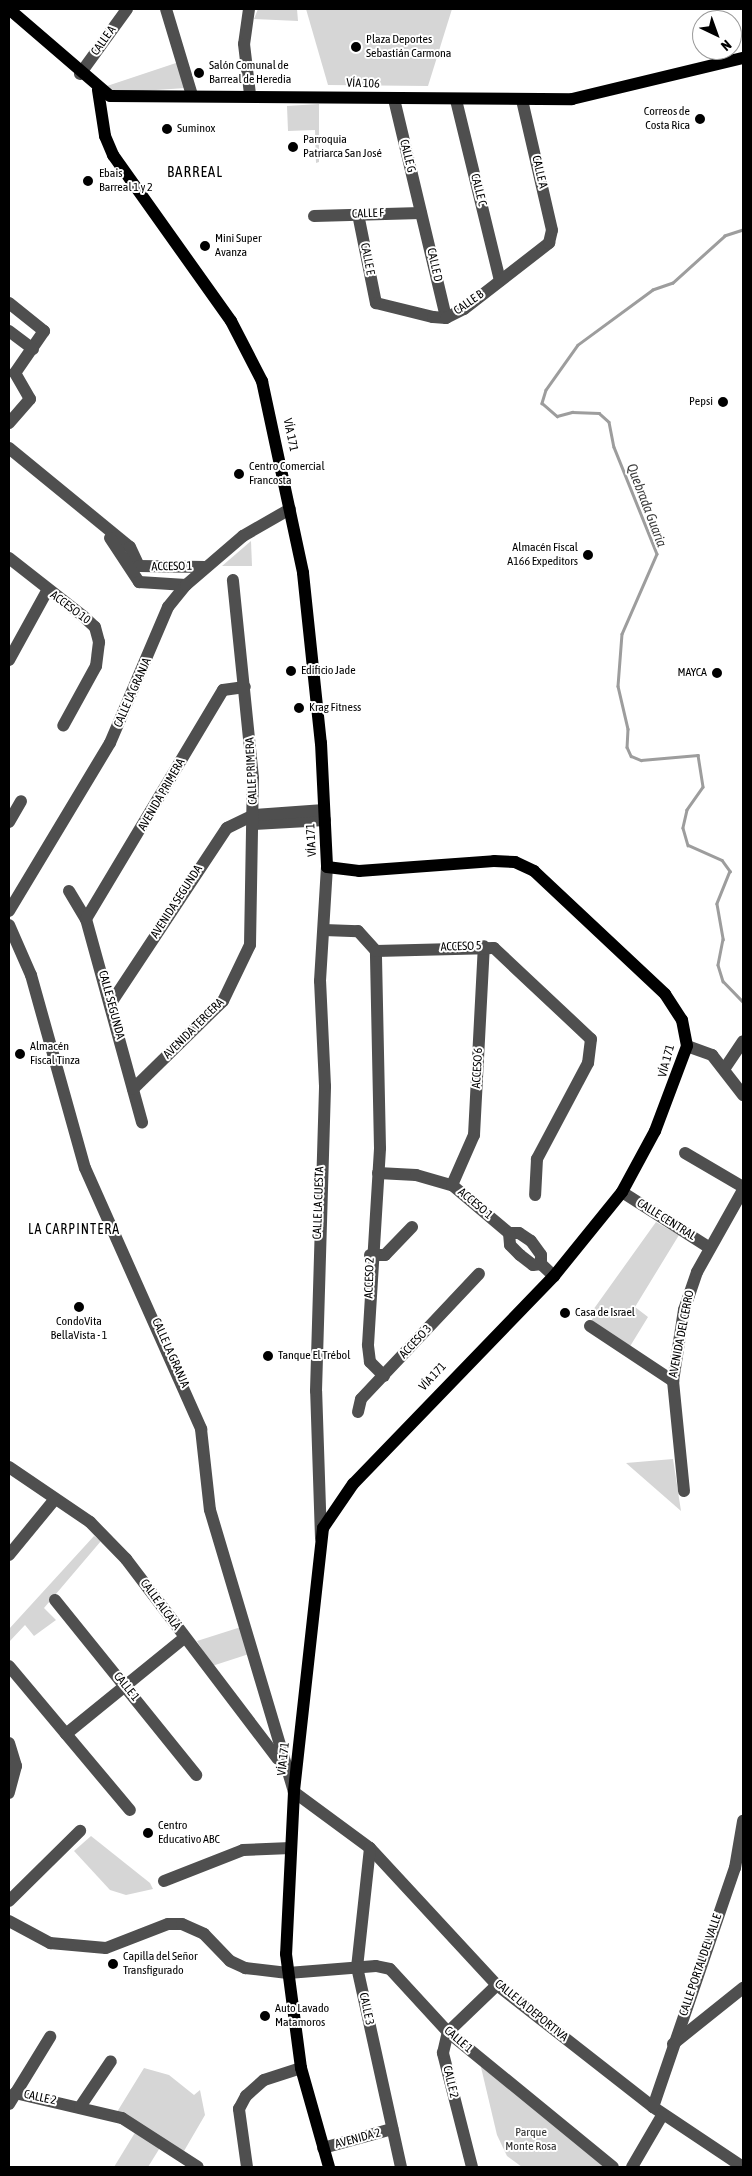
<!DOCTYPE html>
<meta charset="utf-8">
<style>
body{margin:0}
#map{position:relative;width:752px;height:2176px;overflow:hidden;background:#fff;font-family:"Asap Condensed",sans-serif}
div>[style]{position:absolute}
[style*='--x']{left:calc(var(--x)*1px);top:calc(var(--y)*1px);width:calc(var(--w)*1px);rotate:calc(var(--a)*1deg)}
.green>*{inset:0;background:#d6d6d6}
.stream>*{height:2.5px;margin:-1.25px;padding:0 1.25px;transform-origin:1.25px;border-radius:1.25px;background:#9d9d9d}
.minor>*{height:12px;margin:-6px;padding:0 6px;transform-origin:6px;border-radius:6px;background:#4f4f4f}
.major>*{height:12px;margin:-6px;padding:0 6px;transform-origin:6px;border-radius:6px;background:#000}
.dots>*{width:14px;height:14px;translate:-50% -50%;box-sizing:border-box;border:2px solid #fff;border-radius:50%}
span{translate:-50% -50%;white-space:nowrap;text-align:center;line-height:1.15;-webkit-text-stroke:4px #fff;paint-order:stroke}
.poi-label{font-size:12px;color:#000}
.left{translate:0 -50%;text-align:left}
.right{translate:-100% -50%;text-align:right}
.street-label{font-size:12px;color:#000}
.park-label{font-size:12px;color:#2d2d2d}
.water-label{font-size:14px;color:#3e3e3e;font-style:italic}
.neighbourhood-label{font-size:14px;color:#000;letter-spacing:1px}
.quarter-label{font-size:15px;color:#000;letter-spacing:1px}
.frame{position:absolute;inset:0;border:10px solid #000;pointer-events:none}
.north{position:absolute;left:692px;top:10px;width:50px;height:50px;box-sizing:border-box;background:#fff;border:1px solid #999;border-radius:50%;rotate:138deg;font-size:14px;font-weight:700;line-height:20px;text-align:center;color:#000}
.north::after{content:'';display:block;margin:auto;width:18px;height:22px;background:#000;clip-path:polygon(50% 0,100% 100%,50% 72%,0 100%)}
</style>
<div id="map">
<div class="green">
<i style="clip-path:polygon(258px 9px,297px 9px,298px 21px,254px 19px)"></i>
<i style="clip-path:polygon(306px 9px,452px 9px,428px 86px,328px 85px)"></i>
<i style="clip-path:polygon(179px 62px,186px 88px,111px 93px,104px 87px)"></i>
<i style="clip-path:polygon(319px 104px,319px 162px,316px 163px,315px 130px,288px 131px,287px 106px)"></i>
<i style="clip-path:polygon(251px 541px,252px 566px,222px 566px)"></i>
<i style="clip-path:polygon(656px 1222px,679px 1235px,635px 1307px,648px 1317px,629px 1348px,591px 1321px,596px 1313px,593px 1310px)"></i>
<i style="clip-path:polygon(673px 1459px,681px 1511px,626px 1463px)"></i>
<i style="clip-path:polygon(94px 1536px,101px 1541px,44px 1608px,56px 1620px,34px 1636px,25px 1625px,9px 1642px,9px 1629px)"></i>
<i style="clip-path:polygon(241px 1627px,249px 1654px,212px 1666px,197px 1641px)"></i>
<i style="clip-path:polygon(91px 1836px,150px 1883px,153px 1889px,126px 1895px,110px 1890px,74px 1851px)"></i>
<i style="clip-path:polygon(480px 2063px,605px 2167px,522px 2167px,507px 2156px,497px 2135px)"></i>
<i style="clip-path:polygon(144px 2068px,169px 2075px,194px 2095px,200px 2090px,205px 2115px,184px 2151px,117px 2112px)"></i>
<i style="clip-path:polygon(136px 2131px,161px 2146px,148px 2167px,114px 2167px)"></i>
</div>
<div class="stream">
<i style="--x:743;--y:230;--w:19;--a:162"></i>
<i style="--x:725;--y:236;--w:70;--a:137.9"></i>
<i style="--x:673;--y:283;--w:21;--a:161"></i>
<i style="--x:653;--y:290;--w:93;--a:143.7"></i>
<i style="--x:578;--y:345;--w:55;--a:125.4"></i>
<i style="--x:546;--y:390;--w:14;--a:107"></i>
<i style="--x:542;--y:403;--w:20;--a:41"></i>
<i style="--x:557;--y:416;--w:16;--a:-15"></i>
<i style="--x:572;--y:412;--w:27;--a:2"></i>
<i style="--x:599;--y:413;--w:13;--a:42"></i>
<i style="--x:609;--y:422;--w:25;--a:79"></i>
<i style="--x:614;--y:447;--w:115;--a:68.1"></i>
<i style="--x:657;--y:554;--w:87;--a:113.6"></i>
<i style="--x:622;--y:634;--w:52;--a:94.4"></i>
<i style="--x:618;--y:686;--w:44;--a:76.9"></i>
<i style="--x:628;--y:729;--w:18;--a:93"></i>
<i style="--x:627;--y:747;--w:10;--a:66"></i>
<i style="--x:631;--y:756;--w:11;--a:22"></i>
<i style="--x:641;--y:760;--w:57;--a:-5"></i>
<i style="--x:698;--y:755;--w:32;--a:81"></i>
<i style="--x:703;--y:787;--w:28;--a:125"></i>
<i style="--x:687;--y:810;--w:18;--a:103"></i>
<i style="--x:683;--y:828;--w:18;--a:74"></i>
<i style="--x:688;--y:845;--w:37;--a:24"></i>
<i style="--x:722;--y:860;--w:14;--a:54"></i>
<i style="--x:730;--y:871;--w:35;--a:112"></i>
<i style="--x:717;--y:904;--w:36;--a:80"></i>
<i style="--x:723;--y:939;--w:26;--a:101"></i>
<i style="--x:718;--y:965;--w:17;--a:73"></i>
<i style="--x:723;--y:981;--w:29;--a:46"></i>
</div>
<div class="minor">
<i style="--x:166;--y:9;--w:90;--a:73.2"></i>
<i style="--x:249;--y:9;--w:35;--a:98"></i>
<i style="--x:244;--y:44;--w:50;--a:83.2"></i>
<i style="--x:80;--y:74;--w:80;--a:-54.1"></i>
<i style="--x:394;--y:99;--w:225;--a:76.6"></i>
<i style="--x:456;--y:100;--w:186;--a:76.3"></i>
<i style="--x:358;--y:214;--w:91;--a:78.6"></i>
<i style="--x:376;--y:303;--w:59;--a:13.8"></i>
<i style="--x:433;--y:317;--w:13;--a:4"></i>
<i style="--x:446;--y:318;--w:20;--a:-27"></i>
<i style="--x:464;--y:309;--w:108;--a:-37.8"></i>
<i style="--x:549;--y:243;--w:13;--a:-77"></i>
<i style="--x:552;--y:230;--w:133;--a:-103"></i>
<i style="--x:314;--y:216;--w:107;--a:-1.6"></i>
<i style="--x:9;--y:303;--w:45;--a:38.7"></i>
<i style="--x:44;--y:331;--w:51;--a:124.6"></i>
<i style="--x:15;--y:373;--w:30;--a:60"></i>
<i style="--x:30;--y:399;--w:32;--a:131"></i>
<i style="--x:9;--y:331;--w:30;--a:37"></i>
<i style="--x:9;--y:448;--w:156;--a:39.3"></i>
<i style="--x:130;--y:547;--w:21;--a:65"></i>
<i style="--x:139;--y:566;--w:66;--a:0.9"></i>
<i style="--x:110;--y:538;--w:53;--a:56.6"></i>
<i style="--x:139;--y:582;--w:47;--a:3.7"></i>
<i style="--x:9;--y:558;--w:94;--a:38.1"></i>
<i style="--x:83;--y:616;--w:16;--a:43"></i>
<i style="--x:95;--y:627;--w:16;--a:75"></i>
<i style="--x:99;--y:642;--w:24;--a:97"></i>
<i style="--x:96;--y:666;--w:68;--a:118.8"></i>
<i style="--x:9;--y:660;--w:79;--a:-61.2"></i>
<i style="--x:9;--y:822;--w:24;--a:-60"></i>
<i style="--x:254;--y:824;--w:71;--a:-3.2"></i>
<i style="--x:69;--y:891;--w:33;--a:59"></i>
<i style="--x:86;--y:919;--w:211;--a:74.6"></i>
<i style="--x:9;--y:911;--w:196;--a:-59"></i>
<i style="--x:110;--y:743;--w:148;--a:-66.9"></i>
<i style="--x:168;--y:607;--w:28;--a:-51"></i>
<i style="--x:186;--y:585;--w:75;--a:-40.7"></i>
<i style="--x:243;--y:536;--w:54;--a:-29.9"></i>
<i style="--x:86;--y:919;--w:267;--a:-59.1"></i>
<i style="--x:223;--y:690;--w:22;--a:-8"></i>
<i style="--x:9;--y:925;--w:55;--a:66.3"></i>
<i style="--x:31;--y:975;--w:200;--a:74.4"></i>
<i style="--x:85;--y:1168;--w:286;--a:66"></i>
<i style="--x:201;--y:1429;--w:81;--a:83.7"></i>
<i style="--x:210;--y:1510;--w:294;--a:73.4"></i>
<i style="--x:294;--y:1792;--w:94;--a:36.4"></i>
<i style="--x:370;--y:1848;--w:187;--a:47.2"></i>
<i style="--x:497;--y:1985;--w:198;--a:38"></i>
<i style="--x:653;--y:2107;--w:108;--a:33.7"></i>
<i style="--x:324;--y:930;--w:34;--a:2"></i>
<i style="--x:358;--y:931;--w:27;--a:48"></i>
<i style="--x:111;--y:1003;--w:210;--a:-56.5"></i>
<i style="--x:227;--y:828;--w:30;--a:-26"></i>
<i style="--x:254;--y:815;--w:70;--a:-4.1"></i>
<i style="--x:687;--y:1046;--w:27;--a:20"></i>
<i style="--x:712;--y:1055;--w:51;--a:52.2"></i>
<i style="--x:725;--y:1068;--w:32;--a:-56"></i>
<i style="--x:133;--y:1089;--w:126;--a:-44.4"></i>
<i style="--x:223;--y:1001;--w:62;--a:-64.3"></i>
<i style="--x:250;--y:945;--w:167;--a:-89"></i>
<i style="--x:253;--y:778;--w:199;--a:-95.8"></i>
<i style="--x:685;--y:1153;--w:67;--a:30.4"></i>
<i style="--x:378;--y:1173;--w:38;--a:3"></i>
<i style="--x:416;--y:1175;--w:37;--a:16"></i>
<i style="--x:452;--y:1185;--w:75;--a:40.1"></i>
<i style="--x:509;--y:1233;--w:10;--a:0"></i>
<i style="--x:519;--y:1233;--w:14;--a:34"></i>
<i style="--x:531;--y:1241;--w:17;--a:54"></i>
<i style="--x:541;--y:1255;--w:9;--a:90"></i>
<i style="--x:541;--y:1264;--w:18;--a:43"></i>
<i style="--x:452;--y:1185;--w:55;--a:-66.3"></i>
<i style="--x:474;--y:1135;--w:189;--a:-87"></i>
<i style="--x:622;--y:1192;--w:104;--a:32.5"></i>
<i style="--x:509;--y:1233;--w:12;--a:85"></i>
<i style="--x:510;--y:1245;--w:14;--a:45"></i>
<i style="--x:520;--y:1255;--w:16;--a:38"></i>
<i style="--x:533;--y:1265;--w:8;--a:-7"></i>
<i style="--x:370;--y:1255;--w:15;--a:0"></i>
<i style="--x:385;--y:1255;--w:39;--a:-46"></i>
<i style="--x:590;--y:1326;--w:100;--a:33.5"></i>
<i style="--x:384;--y:1376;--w:20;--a:-135"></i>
<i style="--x:370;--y:1362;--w:17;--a:-97"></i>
<i style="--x:368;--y:1345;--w:197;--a:-86.5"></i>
<i style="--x:380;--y:1148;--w:197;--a:-91.2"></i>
<i style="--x:376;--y:951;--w:118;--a:-1.5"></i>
<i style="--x:494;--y:948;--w:133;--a:43.2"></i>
<i style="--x:591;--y:1039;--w:24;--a:97"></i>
<i style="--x:588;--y:1063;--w:109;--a:118"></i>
<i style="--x:537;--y:1159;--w:36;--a:93"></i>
<i style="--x:358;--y:1412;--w:13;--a:-77"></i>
<i style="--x:361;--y:1399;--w:172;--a:-46.7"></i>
<i style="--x:9;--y:1467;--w:98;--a:34.2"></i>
<i style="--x:90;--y:1522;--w:52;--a:45.8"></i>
<i style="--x:126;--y:1559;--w:251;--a:52.8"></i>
<i style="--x:684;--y:1491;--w:111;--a:-95.7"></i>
<i style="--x:673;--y:1381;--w:72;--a:-81.2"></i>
<i style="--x:684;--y:1310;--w:40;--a:-71.1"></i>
<i style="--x:697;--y:1272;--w:94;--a:-60.7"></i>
<i style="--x:321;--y:1538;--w:147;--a:-91.9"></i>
<i style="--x:316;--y:1391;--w:305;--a:-88.3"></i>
<i style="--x:325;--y:1086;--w:105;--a:-92.7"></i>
<i style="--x:320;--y:981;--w:114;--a:-86.5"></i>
<i style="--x:9;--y:1555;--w:72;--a:-50.6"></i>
<i style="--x:55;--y:1600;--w:225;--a:51.1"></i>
<i style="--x:9;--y:1666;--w:188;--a:50"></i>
<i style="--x:66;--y:1734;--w:152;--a:-39.1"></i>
<i style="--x:9;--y:1743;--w:24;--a:73"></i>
<i style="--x:16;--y:1766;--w:28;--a:105"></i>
<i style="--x:370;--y:1848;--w:120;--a:96.2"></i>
<i style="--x:357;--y:1967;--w:205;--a:77.6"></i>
<i style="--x:164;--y:1881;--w:85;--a:-21.4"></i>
<i style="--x:243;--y:1850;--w:48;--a:-2.4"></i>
<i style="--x:9;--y:1901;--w:100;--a:-44.6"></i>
<i style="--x:9;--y:1921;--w:47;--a:28.2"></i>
<i style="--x:50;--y:1943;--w:56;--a:5.1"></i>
<i style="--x:106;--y:1948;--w:66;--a:-21.2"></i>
<i style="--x:168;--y:1924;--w:14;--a:0"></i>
<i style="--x:182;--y:1924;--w:24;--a:24"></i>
<i style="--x:204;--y:1934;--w:37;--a:46"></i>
<i style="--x:230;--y:1961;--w:17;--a:25"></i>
<i style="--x:245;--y:1968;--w:43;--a:6.6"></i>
<i style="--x:288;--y:1973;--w:88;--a:-4.5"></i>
<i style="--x:376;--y:1966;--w:14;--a:12"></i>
<i style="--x:390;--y:1969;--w:86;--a:47.4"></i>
<i style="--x:448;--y:2032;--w:213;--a:39.3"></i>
<i style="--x:673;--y:2044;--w:90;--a:-38.7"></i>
<i style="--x:15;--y:2093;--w:110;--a:13.2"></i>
<i style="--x:122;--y:2118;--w:90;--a:32.8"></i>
<i style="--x:9;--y:2104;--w:79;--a:-58.5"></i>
<i style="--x:80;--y:2107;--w:55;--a:-56"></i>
<i style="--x:653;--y:2107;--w:253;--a:-71.1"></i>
<i style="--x:735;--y:1868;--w:48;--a:-80.3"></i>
<i style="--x:323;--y:2148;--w:72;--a:-15.4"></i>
<i style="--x:247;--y:2167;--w:59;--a:-97.9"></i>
<i style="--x:239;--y:2109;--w:15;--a:-62"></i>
<i style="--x:246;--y:2096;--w:24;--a:-42"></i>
<i style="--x:264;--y:2080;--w:39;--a:-18"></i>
<i style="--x:472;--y:2167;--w:118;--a:-104.3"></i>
<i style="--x:443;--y:2053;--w:22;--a:-77"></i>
<i style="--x:448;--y:2032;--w:68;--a:-43.8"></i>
<i style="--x:632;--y:2167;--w:61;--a:-59.7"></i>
</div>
<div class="major">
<i style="--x:9;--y:9;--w:133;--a:40.7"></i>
<i style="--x:110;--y:96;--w:462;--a:0.4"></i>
<i style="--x:572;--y:99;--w:176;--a:-13.5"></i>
<i style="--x:98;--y:90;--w:47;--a:81.3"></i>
<i style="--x:105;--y:136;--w:21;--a:67"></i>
<i style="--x:113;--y:155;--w:204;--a:54.6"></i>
<i style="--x:231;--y:321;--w:68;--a:62.7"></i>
<i style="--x:262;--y:381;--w:196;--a:77.9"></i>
<i style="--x:303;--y:573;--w:171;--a:84"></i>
<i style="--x:321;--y:743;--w:124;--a:87.2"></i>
<i style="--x:327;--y:867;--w:32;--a:7"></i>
<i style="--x:359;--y:871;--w:135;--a:-4.2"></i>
<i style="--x:494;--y:861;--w:21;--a:3"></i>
<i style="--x:515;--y:862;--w:21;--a:25"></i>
<i style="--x:534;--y:871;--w:180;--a:43.2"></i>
<i style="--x:665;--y:994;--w:31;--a:57"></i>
<i style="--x:682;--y:1020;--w:26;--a:79"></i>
<i style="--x:687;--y:1046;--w:91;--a:110.6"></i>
<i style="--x:655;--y:1131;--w:69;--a:118.4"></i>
<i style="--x:622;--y:1192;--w:108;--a:129"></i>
<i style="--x:554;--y:1276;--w:289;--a:134"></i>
<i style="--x:353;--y:1484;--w:53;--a:124.3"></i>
<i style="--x:323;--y:1528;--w:266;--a:96.3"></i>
<i style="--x:294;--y:1792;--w:162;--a:92.8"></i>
<i style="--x:286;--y:1954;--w:115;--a:82.5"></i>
<i style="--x:301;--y:2068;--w:103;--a:74.2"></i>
</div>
<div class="dots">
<i style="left:356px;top:47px;background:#000"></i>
<i style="left:199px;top:73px;background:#000"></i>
<i style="left:700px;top:119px;background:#000"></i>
<i style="left:167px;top:129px;background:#000"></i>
<i style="left:293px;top:147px;background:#000"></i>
<i style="left:88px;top:181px;background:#000"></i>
<i style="left:205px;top:246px;background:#000"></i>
<i style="left:723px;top:402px;background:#000"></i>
<i style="left:239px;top:474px;background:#000"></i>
<i style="left:588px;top:555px;background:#000"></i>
<i style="left:291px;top:671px;background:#000"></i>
<i style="left:717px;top:673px;background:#000"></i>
<i style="left:299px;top:708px;background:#000"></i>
<i style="left:20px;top:1054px;background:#000"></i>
<i style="left:79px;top:1307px;background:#000"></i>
<i style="left:565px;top:1313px;background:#000"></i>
<i style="left:268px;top:1356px;background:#000"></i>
<i style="left:148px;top:1833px;background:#000"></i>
<i style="left:113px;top:1964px;background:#000"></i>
<i style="left:265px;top:2016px;background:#000"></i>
</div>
<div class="poi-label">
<span class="left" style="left:366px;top:47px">Plaza Deportes<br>Sebastián Carmona</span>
<span class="left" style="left:209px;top:73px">Salón Comunal de<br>Barreal de Heredia</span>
<span class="right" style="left:690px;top:119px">Correos de<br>Costa Rica</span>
<span class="left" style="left:177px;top:129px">Suminox</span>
<span class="left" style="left:303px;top:147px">Parroquia<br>Patriarca San José</span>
<span class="left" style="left:99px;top:181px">Ebais<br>Barreal 1 y 2</span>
<span class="left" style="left:215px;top:246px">Mini Super<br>Avanza</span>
<span class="right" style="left:713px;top:402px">Pepsi</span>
<span class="left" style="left:249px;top:474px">Centro Comercial<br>Francosta</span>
<span class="right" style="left:578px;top:555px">Almacén Fiscal<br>A166 Expeditors</span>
<span class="left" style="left:301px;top:671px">Edificio Jade</span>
<span class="right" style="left:707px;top:673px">MAYCA</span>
<span class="left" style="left:309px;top:708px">Krag Fitness</span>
<span class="left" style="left:30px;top:1054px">Almacén<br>Fiscal Tinza</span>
<span class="left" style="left:575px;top:1313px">Casa de Israel</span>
<span style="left:79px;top:1329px">CondoVita<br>BellaVista - 1</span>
<span class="left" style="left:278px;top:1356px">Tanque El Trébol</span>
<span class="left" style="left:158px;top:1833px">Centro<br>Educativo ABC</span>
<span class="left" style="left:123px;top:1964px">Capilla del Señor<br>Transfigurado</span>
<span class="left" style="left:275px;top:2016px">Auto Lavado<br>Matamoros</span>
</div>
<div class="street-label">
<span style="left:104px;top:41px;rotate:-54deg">CALLE A</span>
<span style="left:363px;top:84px;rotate:2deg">VÍA 106</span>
<span style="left:407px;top:156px;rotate:76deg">CALLE G</span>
<span style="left:539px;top:172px;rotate:77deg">CALLE A</span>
<span style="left:478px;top:190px;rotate:76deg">CALLE C</span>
<span style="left:368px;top:214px;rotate:-2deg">CALLE F</span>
<span style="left:367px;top:259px;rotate:79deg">CALLE E</span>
<span style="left:434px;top:265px;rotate:77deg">CALLE D</span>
<span style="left:469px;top:303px;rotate:-35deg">CALLE B</span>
<span style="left:290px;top:435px;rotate:78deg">VÍA 171</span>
<span style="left:172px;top:567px;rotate:-1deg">ACCESO 1</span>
<span style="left:70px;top:608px;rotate:37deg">ACCESO 10</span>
<span style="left:133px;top:693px;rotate:-66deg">CALLE LA GRANJA</span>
<span style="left:252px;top:771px;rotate:-93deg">CALLE PRIMERA</span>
<span style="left:162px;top:795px;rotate:-60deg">AVENIDA PRIMERA</span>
<span style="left:312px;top:840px;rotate:-93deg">VÍA 171</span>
<span style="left:177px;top:902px;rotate:-57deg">AVENIDA SEGUNDA</span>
<span style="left:461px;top:947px;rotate:-2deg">ACCESO 5</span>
<span style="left:111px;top:1005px;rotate:75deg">CALLE SEGUNDA</span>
<span style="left:194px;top:1029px;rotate:-45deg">AVENIDA TERCERA</span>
<span style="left:667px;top:1061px;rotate:-75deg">VÍA 171</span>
<span style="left:478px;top:1068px;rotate:-87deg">ACCESO 6</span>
<span style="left:319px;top:1203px;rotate:-88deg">CALLE LA CUESTA</span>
<span style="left:475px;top:1204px;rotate:40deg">ACCESO 1</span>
<span style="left:666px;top:1220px;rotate:32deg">CALLE CENTRAL</span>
<span style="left:370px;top:1278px;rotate:-88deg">ACCESO 2</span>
<span style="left:682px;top:1334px;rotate:-79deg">AVENIDA DEL CERRO</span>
<span style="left:416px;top:1342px;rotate:-47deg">ACCESO 3</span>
<span style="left:170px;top:1353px;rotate:66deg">CALLE LA GRANJA</span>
<span style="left:433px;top:1377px;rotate:-47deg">VÍA 171</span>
<span style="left:160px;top:1605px;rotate:54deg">CALLE ALCALÁ</span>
<span style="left:126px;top:1687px;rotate:51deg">CALLE 1</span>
<span style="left:284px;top:1759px;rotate:-84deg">VÍA 171</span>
<span style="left:701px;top:1965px;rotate:-71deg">CALLE PORTAL DEL VALLE</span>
<span style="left:366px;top:2009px;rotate:78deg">CALLE 3</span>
<span style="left:531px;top:2011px;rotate:39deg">CALLE LA DEPORTIVA</span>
<span style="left:458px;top:2040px;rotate:41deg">CALLE 1</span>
<span style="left:450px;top:2082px;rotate:77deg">CALLE 2</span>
<span style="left:40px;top:2098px;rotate:12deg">CALLE 2</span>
<span style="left:358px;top:2139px;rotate:-15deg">AVENIDA 2</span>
</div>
<div class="park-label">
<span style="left:531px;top:2140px">Parque<br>Monte Rosa</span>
</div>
<div class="water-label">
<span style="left:647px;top:505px;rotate:69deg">Quebrada Guaria</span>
</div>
<div class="neighbourhood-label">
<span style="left:74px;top:1229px">LA CARPINTERA</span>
</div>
<div class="quarter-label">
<span style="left:195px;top:172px">BARREAL</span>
</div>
<div class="frame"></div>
<div class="north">N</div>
</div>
